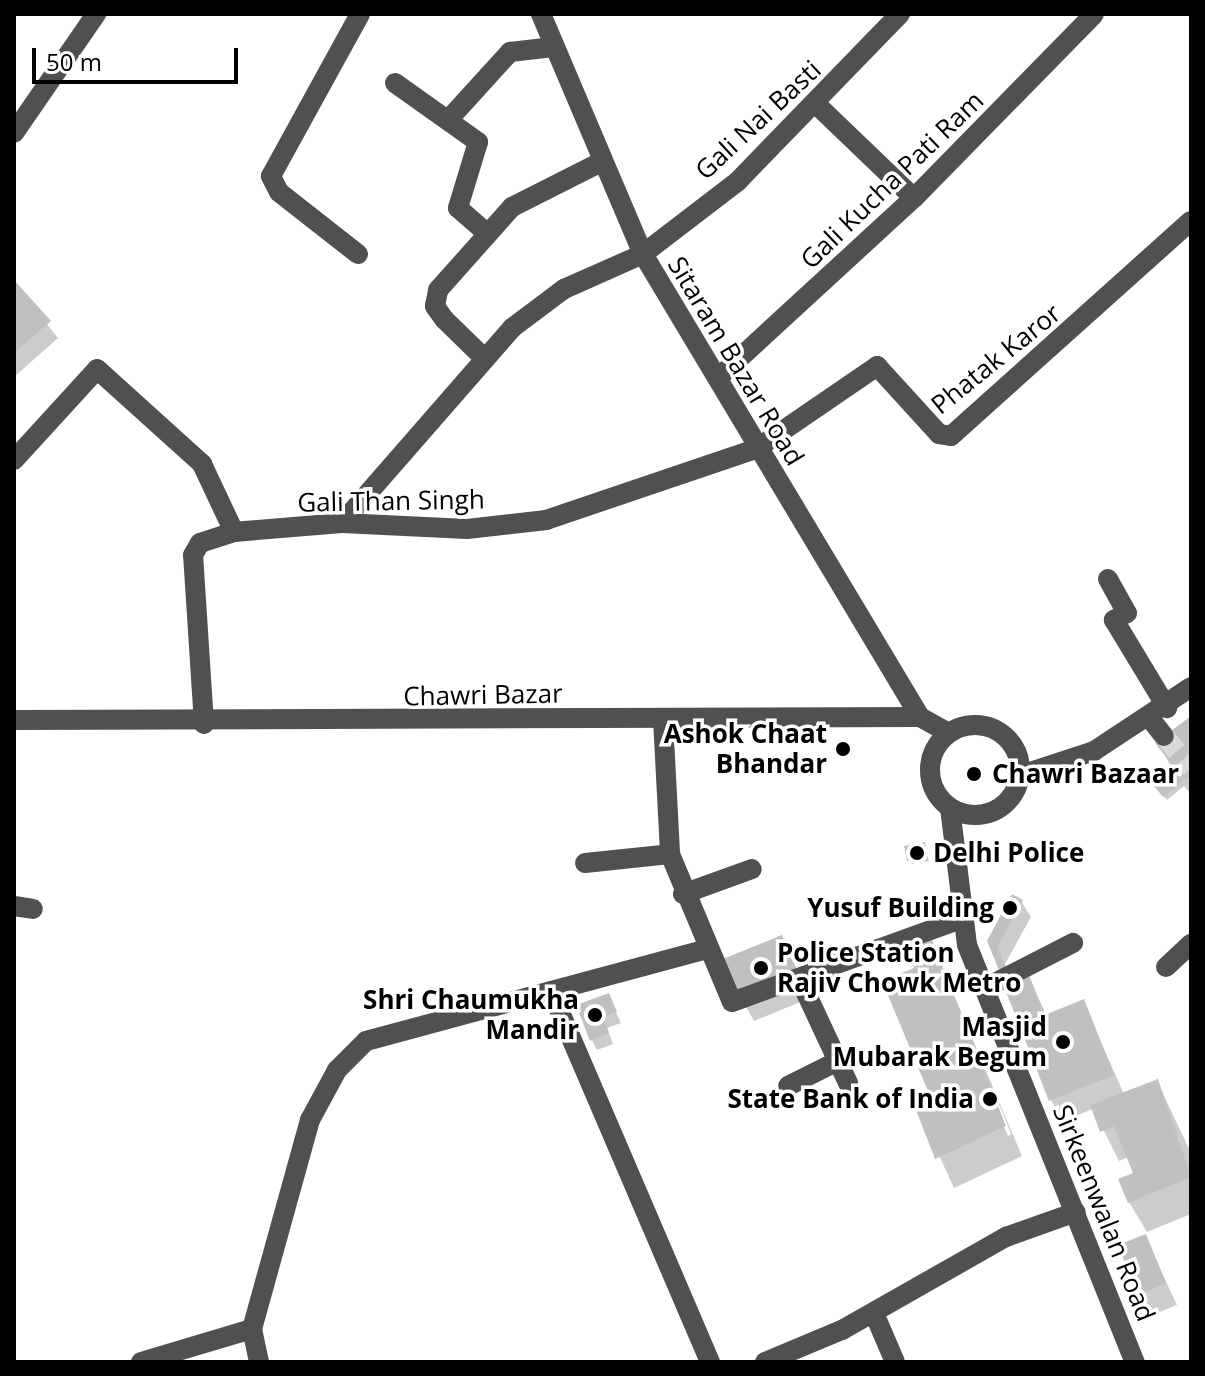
<!DOCTYPE html>
<style>
body{margin:0}
#map{position:relative;width:1205px;height:1376px;overflow:hidden;background:#fff;font-family:"Open Sans",sans-serif}
div>[style]{position:absolute}
[style*='--x']{left:calc(var(--x)*1px);top:calc(var(--y)*1px);width:calc(var(--w)*1px);rotate:calc(var(--a)*1deg)}
.shadow>*{inset:0;background:#0003}
.building>*{inset:0;background:#c0c0c0}
.minor-tunnel>*{height:20px;margin-top:-10px;transform-origin:0;background:repeating-linear-gradient(90deg,#d9d9d9 0 20px,transparent 0 30px)}
.minor>*{height:20px;margin:-10px;padding:0 10px;transform-origin:10px;border-radius:10px;background:#505050}
.minor>.ring{margin:-10px;padding:0;box-sizing:content-box;background:none;border:20px solid #505050;border-radius:50%}
.dots>*{width:22px;height:22px;translate:-50% -50%;box-sizing:border-box;border:4px solid #fff;border-radius:50%}
span{translate:-50% -50%;white-space:nowrap;text-align:center;line-height:1.15;-webkit-text-stroke:7px #fff;paint-order:stroke}
.street-label{font-size:26px;color:#000}
.poi-label{font-size:26px;color:#000;font-weight:700}
.right{translate:-100% -50%;text-align:right}
.left{translate:0 -50%;text-align:left}
.frame{position:absolute;inset:0;border:16px solid #000;pointer-events:none}
.scale{position:absolute;left:32px;top:48px;width:206px;height:36px;box-sizing:border-box;border:4px solid #000;border-top:0;padding-left:10px;font-size:24px;line-height:28px;white-space:nowrap;color:#000;-webkit-text-stroke:6px #fff;paint-order:stroke}
</style>
<div id="map">
<div class="shadow">
<i style="clip-path:polygon(14px 283px,58px 338px,14px 377px)"></i>
<i style="clip-path:polygon(1191px 719px,1191px 794px,1184px 786px,1167px 800px,1159px 791px,1174px 772px,1158px 743px)"></i>
<i style="clip-path:polygon(924px 844px,929px 861px,912px 864px,909px 860px)"></i>
<i style="clip-path:polygon(1021px 901px,1031px 917px,1005px 964px,1013px 983px,1028px 977px,1047px 1016px,1083px 1002px,1124px 1094px,1157px 1081px,1191px 1153px,1191px 1214px,1147px 1232px,1129px 1202px,1136px 1174px,1129px 1157px,1119px 1161px,1093px 1109px,1063px 1121px,1051px 1100px,989px 941px)"></i>
<i style="clip-path:polygon(781px 937px,810px 998px,754px 1021px,742px 1000px)"></i>
<i style="clip-path:polygon(evenodd,930px 938px,1022px 1156px,954px 1188px,915px 1103px,933px 1097px,916px 969px,930px 938px,996px 1106px,1000px 1106px,1011px 1134px,1008px 1136px,996px 1106px)"></i>
<i style="clip-path:polygon(608px 995px,621px 1023px,607px 1028px,613px 1044px,597px 1050px,592px 1040px)"></i>
<i style="clip-path:polygon(1145px 1237px,1177px 1305px,1152px 1315px,1140px 1294px)"></i>
</div>
<div class="building">
<i style="clip-path:polygon(14px 280px,51px 321px,14px 353px)"></i>
<i style="clip-path:polygon(1191px 716px,1191px 775px,1184px 780px,1155px 743px)"></i>
<i style="clip-path:polygon(1174px 770px,1183px 781px,1163px 797px,1154px 786px)"></i>
<i style="clip-path:polygon(925px 842px,928px 857px,907px 861px,904px 846px)"></i>
<i style="clip-path:polygon(1012px 894px,1023px 900px,997px 947px,1008px 972px,1001px 975px,987px 941px)"></i>
<i style="clip-path:polygon(782px 935px,800px 977px,741px 1001px,723px 959px)"></i>
<i style="clip-path:polygon(930px 935px,1006px 1126px,935px 1159px,913px 1102px,930px 1096px,882px 981px,914px 968px,905px 945px)"></i>
<i style="clip-path:polygon(1029px 975px,1045px 1015px,1084px 999px,1114px 1075px,1049px 1101px,1003px 984px)"></i>
<i style="clip-path:polygon(609px 993px,617px 1012px,603px 1017px,609px 1033px,590px 1041px,576px 1005px)"></i>
<i style="clip-path:polygon(1158px 1079px,1191px 1177px,1128px 1203px,1118px 1179px,1133px 1173px,1114px 1126px,1100px 1132px,1090px 1105px)"></i>
<i style="clip-path:polygon(1146px 1234px,1166px 1283px,1138px 1295px,1118px 1245px)"></i>
</div>
<div class="minor-tunnel">
<i style="--x:1164;--y:736;--w:42;--a:49.8"></i>
</div>
<div class="minor">
<i style="--x:541;--y:14;--w:261;--a:67"></i>
<i style="--x:643;--y:254;--w:540;--a:59.11"></i>
<i style="--x:395;--y:83;--w:102;--a:35.4"></i>
<i style="--x:478;--y:142;--w:69;--a:106.9"></i>
<i style="--x:458;--y:208;--w:35;--a:41"></i>
<i style="--x:817;--y:105;--w:134;--a:43.8"></i>
<i style="--x:449;--y:119;--w:91;--a:-47.7"></i>
<i style="--x:510;--y:52;--w:44;--a:-6.5"></i>
<i style="--x:14;--y:133;--w:145;--a:-55.4"></i>
<i style="--x:358;--y:254;--w:100;--a:-141.9"></i>
<i style="--x:279;--y:192;--w:18;--a:-117"></i>
<i style="--x:271;--y:176;--w:185;--a:-61.2"></i>
<i style="--x:483;--y:357;--w:54;--a:-135.7"></i>
<i style="--x:444;--y:319;--w:16;--a:-125"></i>
<i style="--x:435;--y:306;--w:16;--a:-79"></i>
<i style="--x:438;--y:290;--w:111;--a:-48.3"></i>
<i style="--x:512;--y:207;--w:97;--a:-26.8"></i>
<i style="--x:719;--y:377;--w:265;--a:-42.6"></i>
<i style="--x:914;--y:198;--w:257;--a:-45.6"></i>
<i style="--x:14;--y:460;--w:123;--a:-47.6"></i>
<i style="--x:97;--y:369;--w:142;--a:42.1"></i>
<i style="--x:202;--y:464;--w:75;--a:64.8"></i>
<i style="--x:342;--y:523;--w:259;--a:-48.9"></i>
<i style="--x:512;--y:328;--w:65;--a:-36.9"></i>
<i style="--x:564;--y:289;--w:86;--a:-23.9"></i>
<i style="--x:643;--y:254;--w:120;--a:-37.5"></i>
<i style="--x:738;--y:181;--w:233;--a:-45.9"></i>
<i style="--x:1108;--y:579;--w:39;--a:61"></i>
<i style="--x:1127;--y:613;--w:15;--a:152"></i>
<i style="--x:1114;--y:620;--w:103;--a:58.9"></i>
<i style="--x:1149;--y:717;--w:24;--a:52"></i>
<i style="--x:663;--y:719;--w:135;--a:87"></i>
<i style="--x:670;--y:854;--w:160;--a:67.3"></i>
<i style="--x:732;--y:1002;--w:244;--a:-19.9"></i>
<i style="--x:14;--y:720;--w:906;--a:-0.19"></i>
<i style="--x:920;--y:717;--w:33;--a:29"></i>
<i style="--x:204;--y:724;--w:169;--a:-93.7"></i>
<i style="--x:193;--y:555;--w:14;--a:-60"></i>
<i style="--x:200;--y:543;--w:36;--a:-18"></i>
<i style="--x:234;--y:532;--w:108;--a:-4.8"></i>
<i style="--x:342;--y:523;--w:125;--a:2.7"></i>
<i style="--x:467;--y:529;--w:80;--a:-6.5"></i>
<i style="--x:546;--y:520;--w:222;--a:-18.7"></i>
<i style="--x:756;--y:449;--w:147;--a:-34.4"></i>
<i style="--x:877;--y:366;--w:92;--a:47.6"></i>
<i style="--x:939;--y:434;--w:12;--a:9"></i>
<i style="--x:951;--y:436;--w:322;--a:-41.9"></i>
<i class="ring" style="left:930px;top:725px;width:70px;height:70px"></i>
<i style="--x:1021;--y:775;--w:77;--a:-18.2"></i>
<i style="--x:1094;--y:751;--w:116;--a:-33.4"></i>
<i style="--x:950;--y:808;--w:138;--a:82.9"></i>
<i style="--x:967;--y:945;--w:450;--a:68.1"></i>
<i style="--x:585;--y:863;--w:85;--a:-6"></i>
<i style="--x:683;--y:894;--w:73;--a:-19.9"></i>
<i style="--x:14;--y:906;--w:19;--a:9"></i>
<i style="--x:1166;--y:967;--w:34;--a:-43"></i>
<i style="--x:800;--y:980;--w:114;--a:65"></i>
<i style="--x:985;--y:988;--w:99;--a:-27.1"></i>
<i style="--x:551;--y:991;--w:404;--a:66.8"></i>
<i style="--x:788;--y:1086;--w:56;--a:-26.6"></i>
<i style="--x:874;--y:1313;--w:53;--a:66.8"></i>
<i style="--x:252;--y:1329;--w:34;--a:78"></i>
<i style="--x:141;--y:1362;--w:116;--a:-16.6"></i>
<i style="--x:252;--y:1329;--w:217;--a:-74.5"></i>
<i style="--x:310;--y:1120;--w:57;--a:-61.6"></i>
<i style="--x:337;--y:1070;--w:41;--a:-45"></i>
<i style="--x:366;--y:1041;--w:352;--a:-15.1"></i>
<i style="--x:765;--y:1362;--w:83;--a:-22.6"></i>
<i style="--x:842;--y:1330;--w:189;--a:-29.6"></i>
<i style="--x:1006;--y:1237;--w:74;--a:-19.7"></i>
</div>
<div class="dots">
<i style="left:843px;top:749px;background:#000"></i>
<i style="left:974px;top:774px;background:#000"></i>
<i style="left:917px;top:853px;background:#000"></i>
<i style="left:1010px;top:908px;background:#000"></i>
<i style="left:761px;top:968px;background:#000"></i>
<i style="left:595px;top:1015px;background:#000"></i>
<i style="left:1063px;top:1042px;background:#000"></i>
<i style="left:990px;top:1099px;background:#000"></i>
</div>
<div class="street-label">
<span style="left:758px;top:120px;rotate:-43deg">Gali Nai Basti</span>
<span style="left:892px;top:180px;rotate:-44deg">Gali Kucha Pati Ram</span>
<span style="left:996px;top:359px;rotate:-39deg">Phatak Karor</span>
<span style="left:736px;top:361px;rotate:59deg">Sitaram Bazar Road</span>
<span style="left:391px;top:501px;rotate:-1deg">Gali Than Singh</span>
<span style="left:483px;top:695px;rotate:-1deg">Chawri Bazar</span>
<span style="left:1104px;top:1213px;rotate:68deg">Sirkeenwalan Road</span>
</div>
<div class="poi-label">
<span class="right" style="left:827px;top:749px">Ashok Chaat<br>Bhandar</span>
<span class="left" style="left:992px;top:774px">Chawri Bazaar</span>
<span class="left" style="left:933px;top:853px">Delhi Police</span>
<span class="right" style="left:994px;top:908px">Yusuf Building</span>
<span class="left" style="left:777px;top:968px">Police Station<br>Rajiv Chowk Metro</span>
<span class="right" style="left:579px;top:1015px">Shri Chaumukha<br>Mandir</span>
<span class="right" style="left:1047px;top:1042px">Masjid<br>Mubarak Begum</span>
<span class="right" style="left:974px;top:1099px">State Bank of India</span>
</div>
<div class="frame"></div>
<div class="scale">50 m</div>
</div>
